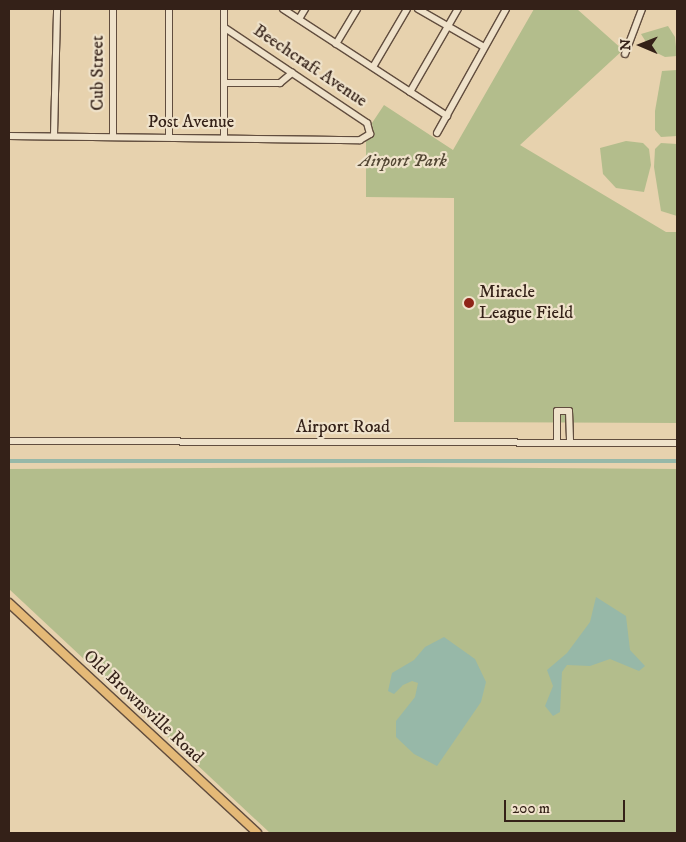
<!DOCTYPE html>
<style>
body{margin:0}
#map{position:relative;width:686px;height:842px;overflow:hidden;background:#e7d2ae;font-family:"IM FELL DW Pica",serif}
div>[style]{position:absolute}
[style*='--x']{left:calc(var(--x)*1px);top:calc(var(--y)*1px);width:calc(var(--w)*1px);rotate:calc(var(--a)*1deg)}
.green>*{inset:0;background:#b3bd8c}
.water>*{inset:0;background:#97b8a8}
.canal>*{height:4.5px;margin:-2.25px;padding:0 2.25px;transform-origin:2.25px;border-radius:2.25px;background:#97b8a8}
.roads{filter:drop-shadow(1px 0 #614d3e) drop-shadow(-1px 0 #614d3e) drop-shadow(0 1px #614d3e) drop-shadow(0 -1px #614d3e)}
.minor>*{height:6px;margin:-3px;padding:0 3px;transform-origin:3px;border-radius:3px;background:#efe2ca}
.major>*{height:8px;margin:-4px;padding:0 4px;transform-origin:4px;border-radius:4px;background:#e4b977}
.dots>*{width:14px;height:14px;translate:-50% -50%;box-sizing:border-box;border:2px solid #efe2ca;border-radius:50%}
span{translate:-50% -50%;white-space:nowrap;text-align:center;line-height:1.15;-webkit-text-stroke:4.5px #efe2ca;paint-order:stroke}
.street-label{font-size:18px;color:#342118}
.park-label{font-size:18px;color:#544835;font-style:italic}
.poi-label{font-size:18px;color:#342118}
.left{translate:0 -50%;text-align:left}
.frame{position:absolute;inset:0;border:10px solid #342118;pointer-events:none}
.north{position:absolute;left:616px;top:20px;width:50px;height:50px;-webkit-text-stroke:4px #efe2ca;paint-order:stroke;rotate:271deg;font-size:14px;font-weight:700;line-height:20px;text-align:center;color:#342118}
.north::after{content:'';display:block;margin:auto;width:18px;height:22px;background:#342118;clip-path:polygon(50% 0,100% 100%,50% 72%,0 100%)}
.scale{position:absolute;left:504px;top:800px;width:121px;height:22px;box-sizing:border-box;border:2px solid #342118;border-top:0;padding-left:6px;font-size:15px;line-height:18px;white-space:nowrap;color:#342118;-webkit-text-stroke:4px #efe2ca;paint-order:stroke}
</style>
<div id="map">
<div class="green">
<i style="clip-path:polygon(534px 9px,577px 9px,623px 50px,520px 145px,666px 232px,677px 232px,677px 423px,454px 422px,454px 198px,366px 197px,366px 141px,373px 135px,372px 123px,384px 105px,453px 150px)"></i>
<i style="clip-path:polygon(668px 26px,675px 37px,677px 56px,665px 57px,651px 50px,641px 34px)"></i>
<i style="clip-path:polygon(677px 70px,677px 136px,661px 137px,655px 130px,655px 111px,662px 71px)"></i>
<i style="clip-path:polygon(626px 141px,643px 143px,649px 149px,651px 165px,644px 192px,616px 188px,603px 174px,600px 148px)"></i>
<i style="clip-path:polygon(661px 143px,677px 144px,677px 216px,661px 211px,654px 167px,655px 149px)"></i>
<i style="clip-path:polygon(416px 467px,677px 469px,677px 833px,270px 833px,9px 589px,9px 469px)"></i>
</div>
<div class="water">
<i style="clip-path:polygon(596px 597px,626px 616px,630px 650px,645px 666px,639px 671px,610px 659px,590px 666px,567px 665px,562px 672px,560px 712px,553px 716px,545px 706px,553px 686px,547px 670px,567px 653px,590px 622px)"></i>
<i style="clip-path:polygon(444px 637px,475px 659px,486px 682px,481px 702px,437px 766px,414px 754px,396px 737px,396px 721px,415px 697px,418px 683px,412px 681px,403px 685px,394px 694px,388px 691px,392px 673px,414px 660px,425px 647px)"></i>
</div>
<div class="canal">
<i style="--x:9;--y:461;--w:668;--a:0"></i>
</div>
<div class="roads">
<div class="minor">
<i style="--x:113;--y:9;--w:127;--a:90"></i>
<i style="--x:283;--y:9;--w:196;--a:33.1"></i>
<i style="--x:418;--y:9;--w:76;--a:29.9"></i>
<i style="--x:299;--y:19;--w:12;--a:-59"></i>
<i style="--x:336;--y:44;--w:41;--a:-59"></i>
<i style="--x:625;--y:54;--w:48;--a:-69.3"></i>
<i style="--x:373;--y:67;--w:67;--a:-59.6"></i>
<i style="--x:225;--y:83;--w:55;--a:0"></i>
<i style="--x:280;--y:83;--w:16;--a:-40"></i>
<i style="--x:410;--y:92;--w:96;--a:-60"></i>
<i style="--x:437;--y:133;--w:142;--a:-60.9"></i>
<i style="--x:54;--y:135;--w:126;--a:-88.6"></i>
<i style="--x:9;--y:136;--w:351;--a:0.7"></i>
<i style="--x:360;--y:140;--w:12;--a:-31"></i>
<i style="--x:370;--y:134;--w:11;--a:-105"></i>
<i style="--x:367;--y:123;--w:171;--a:-146.2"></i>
<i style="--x:169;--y:137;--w:128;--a:-90"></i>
<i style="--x:224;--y:137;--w:128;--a:-90"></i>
<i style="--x:9;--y:441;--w:668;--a:0.17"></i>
<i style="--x:557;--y:443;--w:32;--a:-90"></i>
<i style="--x:557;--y:411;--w:12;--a:0"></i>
<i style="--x:569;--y:411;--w:32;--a:88"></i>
</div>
<div class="major">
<i style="--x:9;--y:603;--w:338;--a:42.8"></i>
</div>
</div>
<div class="dots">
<i style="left:469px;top:303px;background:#8f2418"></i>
</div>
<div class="street-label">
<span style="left:310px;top:66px;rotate:34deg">Beechcraft Avenue</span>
<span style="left:98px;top:73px;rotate:-90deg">Cub Street</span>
<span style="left:191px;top:122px">Post Avenue</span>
<span style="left:343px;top:427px">Airport Road</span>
<span style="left:143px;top:707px;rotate:43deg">Old Brownsville Road</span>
</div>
<div class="park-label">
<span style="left:403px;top:161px">Airport Park</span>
</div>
<div class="poi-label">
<span class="left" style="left:479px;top:303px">Miracle<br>League Field</span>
</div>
<div class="frame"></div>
<div class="north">N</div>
<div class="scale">200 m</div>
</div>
